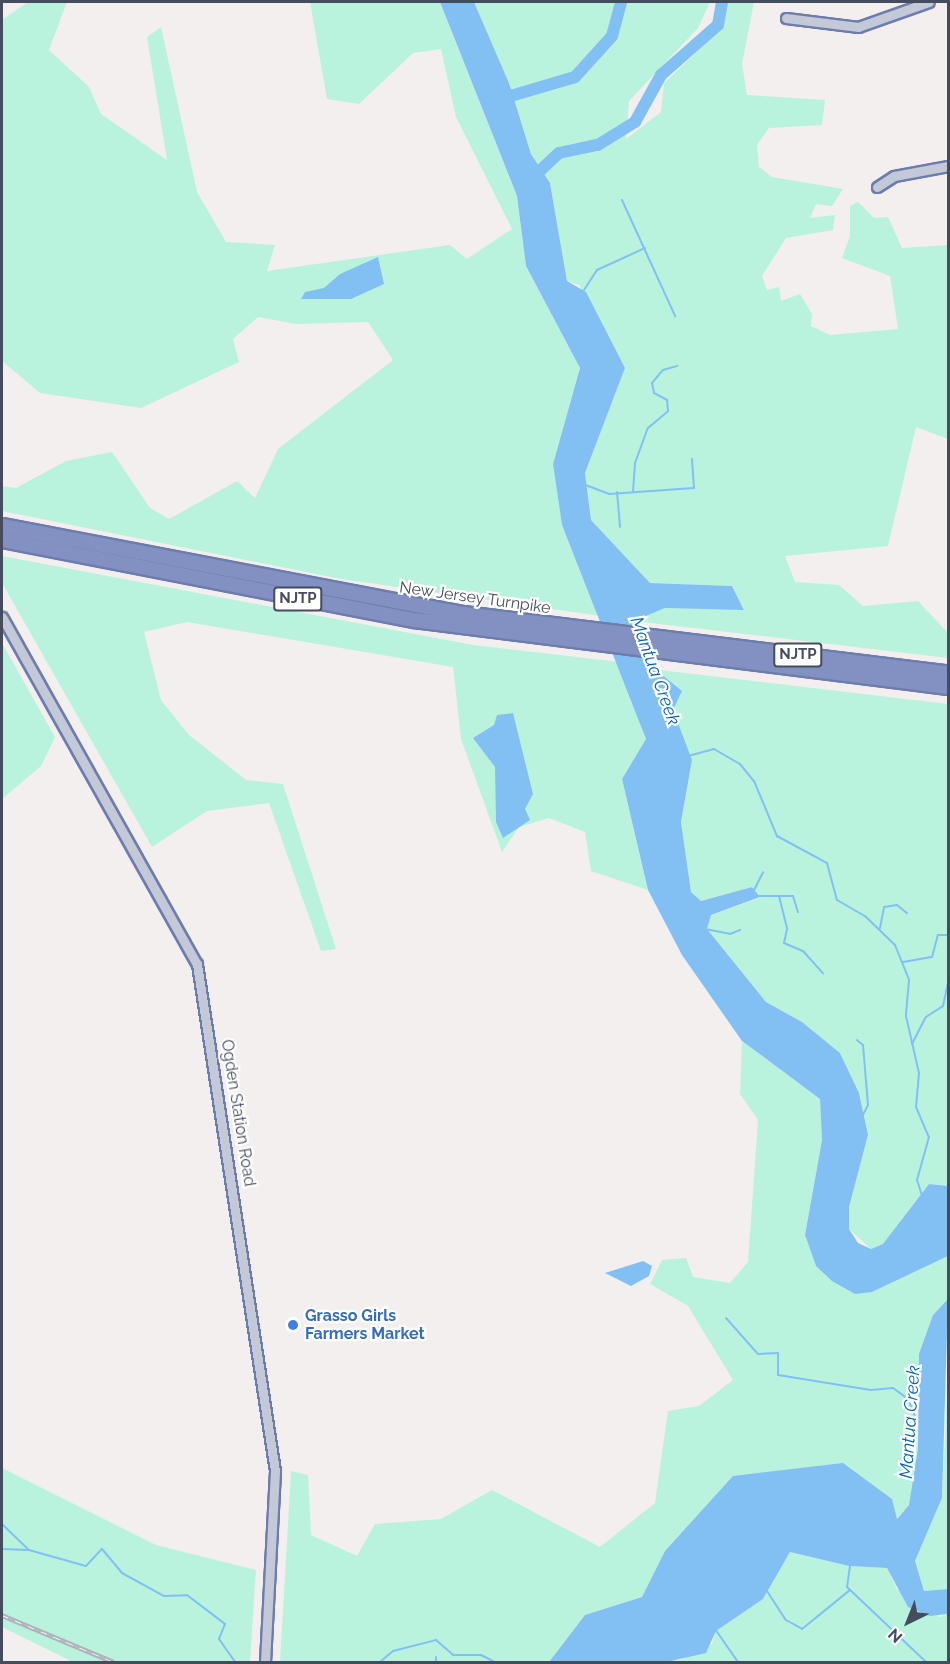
<!DOCTYPE html>
<style>
body{margin:0}
#map{position:relative;width:950px;height:1664px;overflow:hidden;background:#f2efee;font-family:Raleway,sans-serif}
div>[style]{position:absolute}
[style*='--x']{left:calc(var(--x)*1px);top:calc(var(--y)*1px);width:calc(var(--w)*1px);rotate:calc(var(--a)*1deg)}
.green>*{inset:0;background:#b9f3de}
.water>*{inset:0;background:#82c0f4}
.stream>*{height:2px;margin:-1px;padding:0 1px;transform-origin:1px;border-radius:1px;background:#82c0f4}
.river>*{height:12px;margin:-6px;padding:0 6px;transform-origin:6px;border-radius:6px;background:#82c0f4}
.roads{filter:drop-shadow(2px 0 #6d7cae) drop-shadow(-2px 0 #6d7cae) drop-shadow(0 2px #6d7cae) drop-shadow(0 -2px #6d7cae)}
.minor>*{height:9px;margin:-4.5px;padding:0 4.5px;transform-origin:4.5px;border-radius:4.5px;background:#c4c9d8}
.highway>*{height:14px;margin:-7px;padding:0 7px;transform-origin:7px;border-radius:7px;background:#8291c2}
.rail>*{height:4.5px;margin-top:-2.25px;transform-origin:0;background:repeating-linear-gradient(90deg,#fff 0 7px,#b0b1ba 0 14px);box-sizing:border-box;border-block:2px solid #b0b1ba}
.dots>*{width:16px;height:16px;translate:-50% -50%;box-sizing:border-box;border:3px solid #fff;border-radius:50%}
span{translate:-50% -50%;white-space:nowrap;text-align:center;line-height:1.15;-webkit-text-stroke:4.5px #fff;paint-order:stroke}
.shield-label span{padding:2px 4px;background:#fff;border:2px solid;border-radius:4px;-webkit-text-stroke-width:0}
.shield-label{font-size:15px;color:#454c5e;font-weight:700}
.street-label{font-size:16px;color:#454c5e}
.shop-label{font-size:16px;color:#366cbe;font-weight:700}
.left{translate:0 -50%;text-align:left}
.water-label{font-size:18px;color:#0062b6;font-style:italic}
.frame{position:absolute;inset:0;border:3px solid #454c5e;pointer-events:none}
.north{position:absolute;left:878px;top:1592px;width:60px;height:60px;-webkit-text-stroke:4px #fff;paint-order:stroke;rotate:223deg;font-size:16px;font-weight:700;line-height:24px;text-align:center;color:#454c5e}
.north::after{content:'';display:block;margin:auto;width:21px;height:27px;background:#454c5e;clip-path:polygon(50% 0,100% 100%,50% 72%,0 100%)}
</style>
<div id="map">
<div class="green">
<i style="clip-path:polygon(28px 2px,67px 2px,49px 50px,89px 87px,101px 114px,167px 160px,147px 37px,161px 27px,197px 192px,226px 242px,275px 245px,267px 271px,450px 245px,467px 259px,512px 229px,456px 117px,441px 49px,413px 53px,359px 104px,327px 99px,310px 2px,440px 2px,517px 196px,526px 266px,580px 368px,553px 464px,562px 525px,601px 616px,341px 579px,2px 511px,2px 486px,16px 488px,66px 461px,112px 452px,150px 508px,169px 519px,237px 481px,255px 498px,278px 449px,393px 360px,368px 322px,296px 324px,258px 317px,233px 339px,239px 362px,141px 408px,40px 393px,2px 361px,2px 20px)"></i>
<i style="clip-path:polygon(474px 2px,710px 2px,698px 28px,629px 101px,626px 139px,661px 112px,664px 83px,720px 30px,726px 2px,754px 2px,742px 64px,747px 95px,825px 100px,822px 125px,769px 128px,757px 145px,759px 167px,772px 177px,843px 189px,832px 206px,816px 204px,810px 218px,835px 215px,833px 230px,786px 238px,762px 276px,767px 290px,779px 287px,781px 301px,800px 294px,812px 314px,811px 326px,830px 335px,898px 329px,890px 276px,842px 258px,850px 236px,850px 206px,858px 202px,874px 218px,888px 217px,902px 248px,948px 245px,948px 439px,916px 427px,888px 546px,785px 556px,795px 582px,839px 585px,863px 606px,918px 601px,948px 633px,948px 658px,634px 621px,665px 608px,744px 609px,732px 586px,650px 583px,591px 520px,585px 473px,625px 368px,579px 285px,567px 281px,550px 183px,531px 154px,509px 83px)"></i>
<i style="clip-path:polygon(2px 556px,473px 645px,620px 662px,646px 739px,622px 779px,648px 890px,591px 871px,585px 832px,549px 818px,519px 827px,502px 852px,461px 739px,453px 667px,187px 622px,144px 632px,161px 700px,189px 735px,246px 780px,283px 784px,336px 949px,321px 951px,269px 803px,207px 811px,152px 847px,2px 583px)"></i>
<i style="clip-path:polygon(2px 643px,55px 737px,41px 766px,2px 799px)"></i>
<i style="clip-path:polygon(651px 669px,948px 704px,948px 1186px,929px 1184px,884px 1244px,871px 1249px,849px 1229px,849px 1207px,868px 1135px,859px 1093px,840px 1053px,802px 1022px,766px 1002px,707px 929px,711px 915px,760px 898px,752px 887px,701px 901px,691px 892px,681px 822px,692px 760px)"></i>
<i style="clip-path:polygon(742px 1041px,820px 1099px,822px 1140px,805px 1235px,816px 1266px,872px 1292px,948px 1256px,948px 1299px,933px 1315px,914px 1411px,918px 1448px,909px 1505px,896px 1519px,665px 1551px,642px 1597px,585px 1615px,549px 1662px,280px 1662px,291px 1471px,308px 1475px,311px 1535px,357px 1556px,375px 1524px,441px 1519px,492px 1490px,600px 1547px,655px 1503px,668px 1411px,699px 1406px,733px 1380px,688px 1306px,650px 1284px,662px 1260px,686px 1258px,693px 1277px,730px 1283px,748px 1262px,758px 1120px,740px 1094px)"></i>
<i style="clip-path:polygon(948px 1380px,948px 1589px,924px 1591px,915px 1561px,942px 1498px)"></i>
<i style="clip-path:polygon(2px 1468px,156px 1545px,256px 1570px,250px 1662px,73px 1662px,2px 1627px)"></i>
<i style="clip-path:polygon(790px 1552px,849px 1566px,887px 1568px,897px 1589px,939px 1617px,948px 1614px,948px 1662px,624px 1662px,681px 1660px,712px 1644px,716px 1631px,763px 1599px)"></i>
</div>
<div class="water">
<i style="clip-path:polygon(440px 2px,474px 2px,509px 83px,531px 154px,550px 183px,567px 281px,586px 292px,625px 368px,585px 473px,591px 520px,650px 583px,732px 586px,744px 610px,665px 608px,634px 621px,645px 661px,682px 691px,673px 710px,692px 760px,681px 822px,691px 892px,701px 901px,752px 887px,760px 897px,711px 915px,707px 929px,766px 1002px,802px 1022px,840px 1053px,859px 1093px,868px 1135px,849px 1207px,849px 1229px,858px 1243px,871px 1249px,883px 1244px,929px 1184px,948px 1186px,948px 1256px,872px 1292px,855px 1294px,832px 1281px,816px 1266px,805px 1235px,822px 1140px,820px 1099px,742px 1041px,682px 955px,648px 890px,622px 779px,646px 739px,562px 525px,553px 464px,580px 368px,526px 266px,517px 196px)"></i>
<i style="clip-path:polygon(378px 257px,384px 284px,351px 299px,301px 299px,305px 292px,324px 288px,340px 274px)"></i>
<i style="clip-path:polygon(513px 713px,533px 794px,525px 809px,530px 820px,503px 838px,496px 822px,495px 767px,473px 738px,494px 725px,497px 715px)"></i>
<i style="clip-path:polygon(643px 1261px,652px 1266px,649px 1276px,631px 1286px,605px 1273px)"></i>
<i style="clip-path:polygon(948px 1299px,942px 1498px,915px 1561px,924px 1591px,948px 1589px,948px 1614px,930px 1616px,908px 1607px,887px 1568px,849px 1566px,790px 1552px,763px 1599px,716px 1631px,706px 1653px,671px 1661px,549px 1662px,585px 1615px,642px 1597px,665px 1551px,733px 1476px,843px 1463px,892px 1499px,897px 1519px,909px 1505px,918px 1448px,919px 1354px,933px 1315px)"></i>
</div>
<div class="stream">
<i style="--x:622;--y:200;--w:128;--a:65.4"></i>
<i style="--x:584;--y:290;--w:24;--a:-57"></i>
<i style="--x:597;--y:270;--w:53;--a:-24.6"></i>
<i style="--x:583;--y:484;--w:28;--a:21"></i>
<i style="--x:609;--y:494;--w:85;--a:-4"></i>
<i style="--x:694;--y:488;--w:29;--a:-94"></i>
<i style="--x:617;--y:492;--w:35;--a:85"></i>
<i style="--x:633;--y:492;--w:29;--a:-86"></i>
<i style="--x:635;--y:463;--w:37;--a:-70"></i>
<i style="--x:648;--y:428;--w:26;--a:-40"></i>
<i style="--x:668;--y:411;--w:11;--a:-95"></i>
<i style="--x:667;--y:400;--w:15;--a:-152"></i>
<i style="--x:654;--y:393;--w:10;--a:-101"></i>
<i style="--x:652;--y:383;--w:17;--a:-50"></i>
<i style="--x:663;--y:370;--w:15;--a:-16"></i>
<i style="--x:688;--y:756;--w:27;--a:-15"></i>
<i style="--x:714;--y:749;--w:30;--a:30"></i>
<i style="--x:740;--y:764;--w:22;--a:51"></i>
<i style="--x:754;--y:781;--w:60;--a:67.3"></i>
<i style="--x:777;--y:836;--w:57;--a:28.4"></i>
<i style="--x:827;--y:863;--w:38;--a:75"></i>
<i style="--x:837;--y:900;--w:32;--a:30"></i>
<i style="--x:865;--y:916;--w:42;--a:44"></i>
<i style="--x:895;--y:945;--w:38;--a:68"></i>
<i style="--x:909;--y:980;--w:36;--a:95"></i>
<i style="--x:906;--y:1016;--w:58;--a:77.2"></i>
<i style="--x:919;--y:1073;--w:34;--a:95"></i>
<i style="--x:916;--y:1107;--w:33;--a:67"></i>
<i style="--x:929;--y:1137;--w:45;--a:105.6"></i>
<i style="--x:917;--y:1180;--w:20;--a:72"></i>
<i style="--x:754;--y:890;--w:20;--a:-63"></i>
<i style="--x:757;--y:896;--w:36;--a:0"></i>
<i style="--x:793;--y:896;--w:17;--a:73"></i>
<i style="--x:779;--y:896;--w:34;--a:76"></i>
<i style="--x:787;--y:929;--w:14;--a:102"></i>
<i style="--x:784;--y:943;--w:21;--a:23"></i>
<i style="--x:803;--y:951;--w:30;--a:48"></i>
<i style="--x:880;--y:928;--w:21;--a:-79"></i>
<i style="--x:884;--y:907;--w:13;--a:-9"></i>
<i style="--x:897;--y:905;--w:13;--a:39"></i>
<i style="--x:705;--y:929;--w:25;--a:11"></i>
<i style="--x:730;--y:934;--w:11;--a:-22"></i>
<i style="--x:903;--y:962;--w:29;--a:-10"></i>
<i style="--x:932;--y:957;--w:23;--a:-75"></i>
<i style="--x:938;--y:935;--w:10;--a:0"></i>
<i style="--x:857;--y:1040;--w:8;--a:40"></i>
<i style="--x:863;--y:1045;--w:60;--a:85.2"></i>
<i style="--x:868;--y:1105;--w:13;--a:117"></i>
<i style="--x:912;--y:1044;--w:30;--a:-63"></i>
<i style="--x:926;--y:1017;--w:20;--a:-33"></i>
<i style="--x:943;--y:1006;--w:25;--a:-78"></i>
<i style="--x:726;--y:1318;--w:48;--a:48.4"></i>
<i style="--x:758;--y:1354;--w:20;--a:-3"></i>
<i style="--x:778;--y:1353;--w:22;--a:90"></i>
<i style="--x:778;--y:1375;--w:94;--a:9.2"></i>
<i style="--x:871;--y:1390;--w:22;--a:-5"></i>
<i style="--x:893;--y:1388;--w:19;--a:36"></i>
<i style="--x:908;--y:1399;--w:18;--a:68"></i>
<i style="--x:2;--y:1524;--w:37;--a:44"></i>
<i style="--x:29;--y:1550;--w:59;--a:15.7"></i>
<i style="--x:86;--y:1566;--w:23;--a:-47"></i>
<i style="--x:102;--y:1549;--w:31;--a:50"></i>
<i style="--x:122;--y:1573;--w:48;--a:28.7"></i>
<i style="--x:164;--y:1596;--w:23;--a:-2"></i>
<i style="--x:187;--y:1595;--w:48;--a:37.3"></i>
<i style="--x:225;--y:1624;--w:16;--a:112"></i>
<i style="--x:219;--y:1639;--w:28;--a:55"></i>
<i style="--x:2;--y:1549;--w:27;--a:2"></i>
<i style="--x:850;--y:1566;--w:21;--a:98"></i>
<i style="--x:847;--y:1587;--w:109;--a:43.5"></i>
<i style="--x:765;--y:1588;--w:38;--a:57"></i>
<i style="--x:786;--y:1620;--w:18;--a:29"></i>
<i style="--x:802;--y:1629;--w:62;--a:-39.1"></i>
<i style="--x:715;--y:1629;--w:40;--a:55.1"></i>
<i style="--x:436;--y:1657;--w:5;--a:90"></i>
<i style="--x:318;--y:1662;--w:11;--a:0"></i>
<i style="--x:380;--y:1662;--w:17;--a:-40"></i>
<i style="--x:393;--y:1651;--w:44;--a:-14.3"></i>
<i style="--x:436;--y:1640;--w:23;--a:41"></i>
<i style="--x:453;--y:1655;--w:28;--a:0"></i>
<i style="--x:481;--y:1655;--w:16;--a:27"></i>
</div>
<div class="river">
<i style="--x:497;--y:100;--w:81;--a:-16.4"></i>
<i style="--x:575;--y:77;--w:55;--a:-47.9"></i>
<i style="--x:612;--y:36;--w:35;--a:-75"></i>
<i style="--x:530;--y:180;--w:40;--a:-43"></i>
<i style="--x:559;--y:153;--w:40;--a:-12"></i>
<i style="--x:598;--y:145;--w:44;--a:-31.9"></i>
<i style="--x:635;--y:122;--w:54;--a:-61"></i>
<i style="--x:661;--y:75;--w:76;--a:-41.3"></i>
<i style="--x:718;--y:25;--w:23;--a:-80"></i>
</div>
<div class="roads">
<div class="minor">
<i style="--x:786;--y:18;--w:73;--a:7.1"></i>
<i style="--x:858;--y:27;--w:75;--a:-19.4"></i>
<i style="--x:877;--y:187;--w:20;--a:-33"></i>
<i style="--x:894;--y:176;--w:55;--a:-10.5"></i>
<i style="--x:2;--y:617;--w:398;--a:60.7"></i>
<i style="--x:197;--y:964;--w:513;--a:81.25"></i>
<i style="--x:275;--y:1471;--w:191;--a:93"></i>
</div>
<div class="highway">
<i style="--x:2;--y:526;--w:470;--a:10.8"></i>
<i style="--x:464;--y:614;--w:488;--a:7"></i>
<i style="--x:2;--y:540;--w:420;--a:11"></i>
<i style="--x:414;--y:620;--w:538;--a:7.15"></i>
</div>
</div>
<div class="rail">
<i style="--x:2;--y:1615;--w:121;--a:22.8"></i>
</div>
<div class="dots">
<i style="left:293px;top:1325px;background:#3f7fe0"></i>
</div>
<div class="shield-label">
<span style="left:298px;top:599px">NJTP</span>
<span style="left:798px;top:655px">NJTP</span>
</div>
<div class="street-label">
<span style="left:475px;top:598px;rotate:8deg">New Jersey Turnpike</span>
<span style="left:238px;top:1113px;rotate:81deg">Ogden Station Road</span>
</div>
<div class="shop-label">
<span class="left" style="left:305px;top:1325px">Grasso Girls<br>Farmers Market</span>
</div>
<div class="water-label">
<span style="left:655px;top:671px;rotate:70deg">Mantua Creek</span>
<span style="left:910px;top:1422px;rotate:-86deg">Mantua Creek</span>
</div>
<div class="frame"></div>
<div class="north">N</div>
</div>
